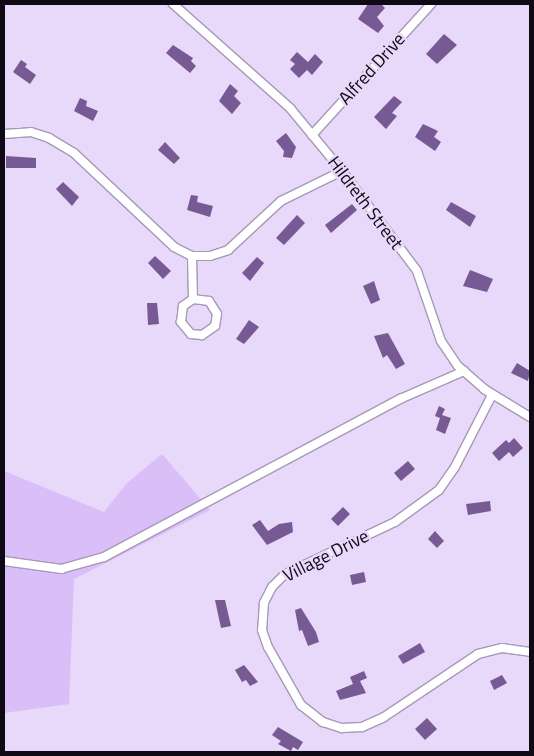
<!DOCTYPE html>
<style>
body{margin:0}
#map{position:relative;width:534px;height:756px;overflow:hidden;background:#e8d8f9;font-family:"Titillium Web",sans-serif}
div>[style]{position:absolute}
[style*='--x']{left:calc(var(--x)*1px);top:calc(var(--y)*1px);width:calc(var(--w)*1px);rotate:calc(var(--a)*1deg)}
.green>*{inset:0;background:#dabef8}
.building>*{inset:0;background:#775a93}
.roads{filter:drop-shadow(1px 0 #a798b7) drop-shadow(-1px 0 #a798b7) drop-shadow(0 1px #a798b7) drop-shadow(0 -1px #a798b7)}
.street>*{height:8px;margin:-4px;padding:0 4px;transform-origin:4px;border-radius:4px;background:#fff}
span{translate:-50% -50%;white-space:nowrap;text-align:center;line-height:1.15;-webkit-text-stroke:5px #e8d8f9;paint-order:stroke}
.street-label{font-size:18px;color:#0e0914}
.frame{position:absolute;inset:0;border:5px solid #0e0914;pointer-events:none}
</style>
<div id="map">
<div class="green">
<i style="clip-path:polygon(162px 454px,210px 510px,74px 579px,69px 704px,4px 713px,4px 471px,104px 512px,126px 484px)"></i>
</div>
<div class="building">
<i style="clip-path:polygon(368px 4px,381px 4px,385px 8px,377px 17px,384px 26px,378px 33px,358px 19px)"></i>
<i style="clip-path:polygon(444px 34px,457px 45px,437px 64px,426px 54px)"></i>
<i style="clip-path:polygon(173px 45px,193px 58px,191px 61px,196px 66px,190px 73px,166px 53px)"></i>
<i style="clip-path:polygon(297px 52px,308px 62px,315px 54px,323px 62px,312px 75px,307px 70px,299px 78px,290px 69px,295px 64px,290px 60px)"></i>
<i style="clip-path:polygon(21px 60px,27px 64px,25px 67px,36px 75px,30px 84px,13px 72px)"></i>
<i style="clip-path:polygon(230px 84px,238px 91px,234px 96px,241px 103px,232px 114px,219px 101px)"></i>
<i style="clip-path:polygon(394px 96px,402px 102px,392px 113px,397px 116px,386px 129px,374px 117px)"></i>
<i style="clip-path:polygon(80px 98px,87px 101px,86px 106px,98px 111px,93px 121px,74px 111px)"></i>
<i style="clip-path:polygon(423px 124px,438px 131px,434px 137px,441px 142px,435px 151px,415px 137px)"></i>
<i style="clip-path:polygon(286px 133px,296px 147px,292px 158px,283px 157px,284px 151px,276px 141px)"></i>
<i style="clip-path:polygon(165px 142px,180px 158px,174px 164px,158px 150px)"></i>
<i style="clip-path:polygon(6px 156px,36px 158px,36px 168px,6px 168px)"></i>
<i style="clip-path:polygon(63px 182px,79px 197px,72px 206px,56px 189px)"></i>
<i style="clip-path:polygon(191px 195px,198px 196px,197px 202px,213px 206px,210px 217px,187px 210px)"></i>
<i style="clip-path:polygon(451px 202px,476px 216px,470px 227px,446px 210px)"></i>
<i style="clip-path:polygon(352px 204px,357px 210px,331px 233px,325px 225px)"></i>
<i style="clip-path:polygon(297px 215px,305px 223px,284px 245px,276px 238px)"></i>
<i style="clip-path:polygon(155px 256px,171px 271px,163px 279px,148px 263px)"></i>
<i style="clip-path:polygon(257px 257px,264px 263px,250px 281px,242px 273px)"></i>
<i style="clip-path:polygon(470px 270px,493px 279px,487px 292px,463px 286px)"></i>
<i style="clip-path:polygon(374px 281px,380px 300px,371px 304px,363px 286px)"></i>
<i style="clip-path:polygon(147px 303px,157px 303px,159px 324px,148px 325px)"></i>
<i style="clip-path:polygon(249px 320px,259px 327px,244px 344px,236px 339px)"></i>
<i style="clip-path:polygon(388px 333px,405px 364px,396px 369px,387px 355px,383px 358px,374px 336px)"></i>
<i style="clip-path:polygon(517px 363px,530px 371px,528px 381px,511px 373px)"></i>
<i style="clip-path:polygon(439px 406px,445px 409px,442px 415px,451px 418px,445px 434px,436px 430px,440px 418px,435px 416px)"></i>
<i style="clip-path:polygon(514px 438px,523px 448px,513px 457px,509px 452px,499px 461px,492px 453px,506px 440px,509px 443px)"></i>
<i style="clip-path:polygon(408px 461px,415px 469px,401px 481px,394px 473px)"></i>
<i style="clip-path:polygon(490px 501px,491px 511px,468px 515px,466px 504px)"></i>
<i style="clip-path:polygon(343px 507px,350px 514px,338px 526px,331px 519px)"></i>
<i style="clip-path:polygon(260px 520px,268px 531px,279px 524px,292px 522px,293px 532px,267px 545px,252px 525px)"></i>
<i style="clip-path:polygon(435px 531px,444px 541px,437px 548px,428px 539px)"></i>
<i style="clip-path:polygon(364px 572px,366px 582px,352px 585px,350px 575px)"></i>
<i style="clip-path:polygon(215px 600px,225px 600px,231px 626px,221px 628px)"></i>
<i style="clip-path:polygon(301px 608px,316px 632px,319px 642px,308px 646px,302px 630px,299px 631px,295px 610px)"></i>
<i style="clip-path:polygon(420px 643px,425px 652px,403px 664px,398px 656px)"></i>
<i style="clip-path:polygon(244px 665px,258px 682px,250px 686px,246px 680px,242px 682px,235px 670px)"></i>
<i style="clip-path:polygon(364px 671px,367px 678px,360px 681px,366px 693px,340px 700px,336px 691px,353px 684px,350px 677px)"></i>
<i style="clip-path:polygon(502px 675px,507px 683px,494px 690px,490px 681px)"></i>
<i style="clip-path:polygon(427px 718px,437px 729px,425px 740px,415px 729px)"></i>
<i style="clip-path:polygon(278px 727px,303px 742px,298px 750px,293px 747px,291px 751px,278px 744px,281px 741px,272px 735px)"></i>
</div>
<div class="roads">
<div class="street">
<i style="--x:173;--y:4;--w:157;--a:41.6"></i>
<i style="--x:290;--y:108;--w:82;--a:50.5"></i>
<i style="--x:342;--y:171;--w:125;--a:53.1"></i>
<i style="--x:417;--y:271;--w:74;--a:71.1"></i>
<i style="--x:441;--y:341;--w:30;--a:56"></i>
<i style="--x:458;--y:366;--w:35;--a:41"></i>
<i style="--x:484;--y:389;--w:54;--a:31.3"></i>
<i style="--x:4;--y:134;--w:27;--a:-4"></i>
<i style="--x:31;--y:132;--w:19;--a:18"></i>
<i style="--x:49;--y:138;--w:29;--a:31"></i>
<i style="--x:74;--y:153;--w:137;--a:43.2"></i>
<i style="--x:174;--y:247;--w:20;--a:27"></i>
<i style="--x:192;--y:256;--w:18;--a:0"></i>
<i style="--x:210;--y:256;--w:19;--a:-18"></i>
<i style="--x:228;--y:250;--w:72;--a:-42.8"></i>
<i style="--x:281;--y:201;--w:68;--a:-26.2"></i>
<i style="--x:312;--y:135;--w:177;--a:-47.7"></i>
<i style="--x:192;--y:256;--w:43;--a:88.7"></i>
<i style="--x:193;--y:299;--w:16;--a:7"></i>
<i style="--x:209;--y:301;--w:15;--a:58"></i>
<i style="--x:217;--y:314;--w:12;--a:99"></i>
<i style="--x:215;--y:326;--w:16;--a:145"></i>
<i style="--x:202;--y:335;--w:11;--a:-175"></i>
<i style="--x:191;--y:334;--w:16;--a:-130"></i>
<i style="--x:181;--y:322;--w:16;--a:-83"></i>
<i style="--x:183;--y:306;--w:12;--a:-35"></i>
<i style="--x:492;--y:395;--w:81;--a:117.2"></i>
<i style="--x:455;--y:467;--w:28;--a:125"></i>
<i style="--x:439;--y:490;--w:54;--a:144"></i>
<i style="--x:395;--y:522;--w:122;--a:154.7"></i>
<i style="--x:285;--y:574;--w:18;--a:135"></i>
<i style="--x:272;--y:587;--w:18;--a:117"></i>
<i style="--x:264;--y:603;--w:27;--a:94"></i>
<i style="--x:262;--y:630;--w:18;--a:71"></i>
<i style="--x:268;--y:647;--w:67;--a:60.4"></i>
<i style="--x:301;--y:705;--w:28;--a:38"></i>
<i style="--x:323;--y:722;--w:20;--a:18"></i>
<i style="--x:342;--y:728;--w:20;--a:-3"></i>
<i style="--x:362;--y:727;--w:24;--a:-24"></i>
<i style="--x:384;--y:717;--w:113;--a:-33.8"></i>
<i style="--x:478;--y:654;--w:25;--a:-14"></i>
<i style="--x:502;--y:648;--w:28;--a:8"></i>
<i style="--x:4;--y:561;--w:58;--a:8"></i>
<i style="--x:61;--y:569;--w:45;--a:-15.6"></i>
<i style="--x:104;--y:557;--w:336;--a:-28.1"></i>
<i style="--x:400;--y:399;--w:70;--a:-23.6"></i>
</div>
</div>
<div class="street-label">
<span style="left:372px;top:69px;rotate:-48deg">Alfred Drive</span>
<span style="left:365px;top:203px;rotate:53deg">Hildreth Street</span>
<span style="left:326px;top:556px;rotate:-27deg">Village Drive</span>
</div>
<div class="frame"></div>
</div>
